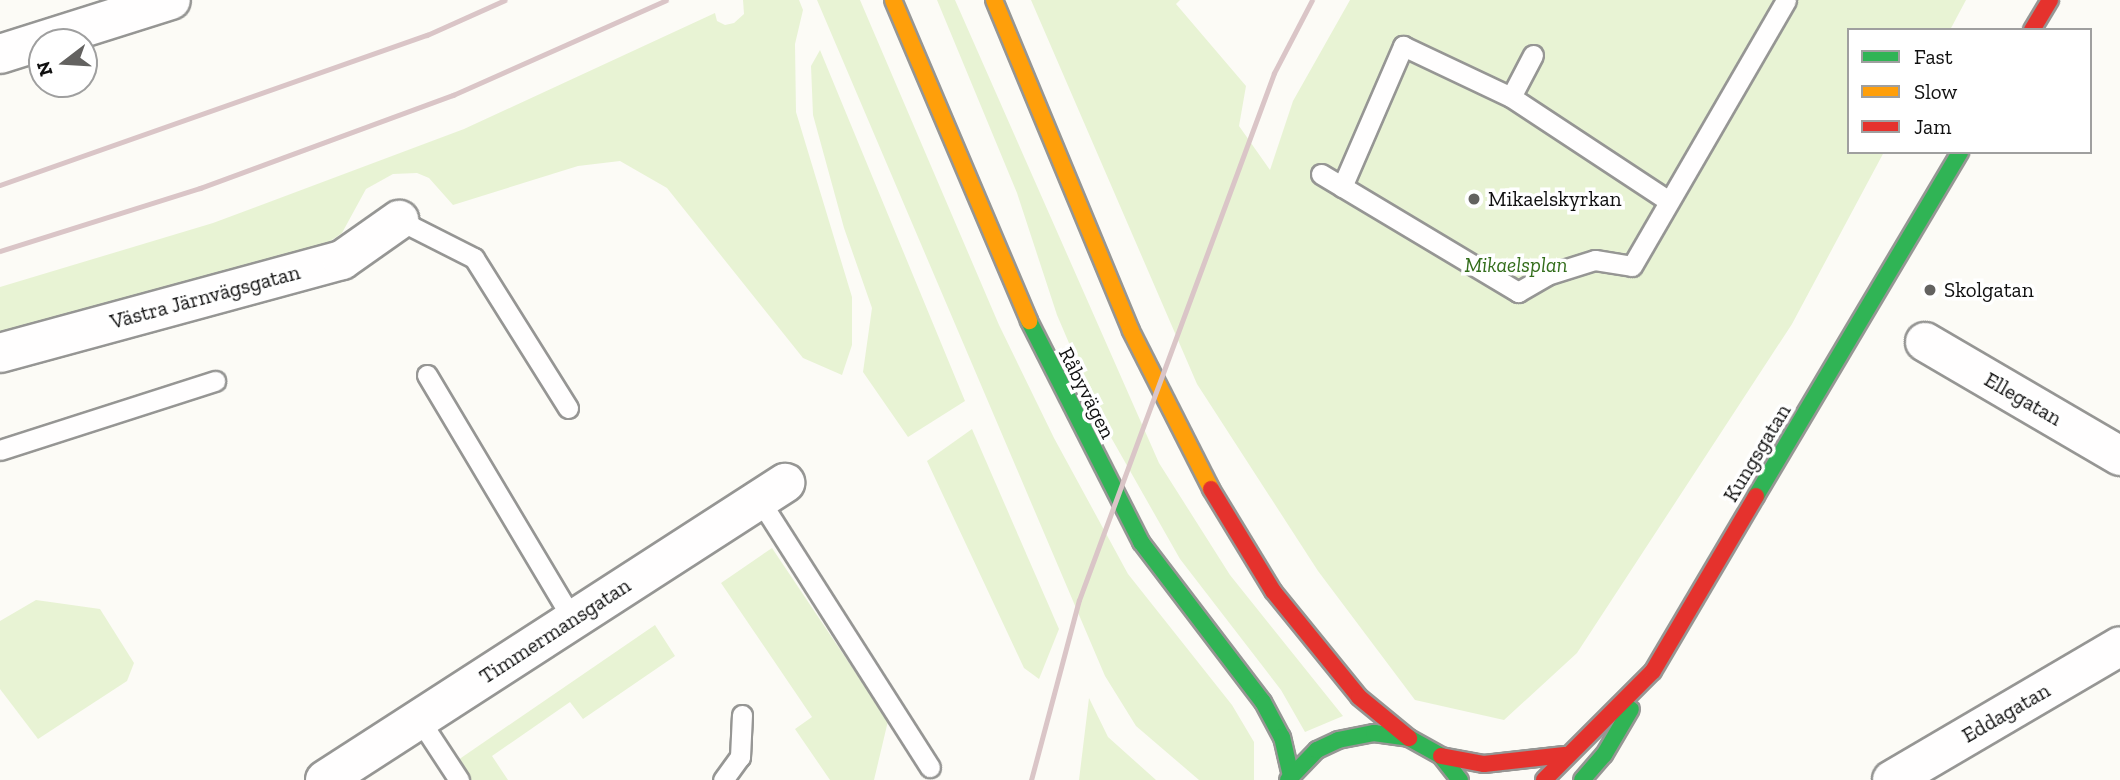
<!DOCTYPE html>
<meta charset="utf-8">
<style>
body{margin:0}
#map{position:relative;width:2120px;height:780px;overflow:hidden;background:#fcfbf6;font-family:"Zilla Slab",serif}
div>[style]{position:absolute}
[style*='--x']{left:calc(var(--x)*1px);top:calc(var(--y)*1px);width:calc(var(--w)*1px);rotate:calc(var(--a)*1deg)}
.green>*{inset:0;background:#e8f3d4}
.roads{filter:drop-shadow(2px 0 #969694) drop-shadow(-2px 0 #969694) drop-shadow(0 2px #969694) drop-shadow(0 -2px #969694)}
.lane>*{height:19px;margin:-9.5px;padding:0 9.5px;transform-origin:9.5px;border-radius:9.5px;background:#fffefe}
.street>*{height:38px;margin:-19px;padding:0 19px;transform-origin:19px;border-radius:19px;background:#fffefe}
.fast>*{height:16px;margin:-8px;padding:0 8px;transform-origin:8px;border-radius:8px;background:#30b455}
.slow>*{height:16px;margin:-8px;padding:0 8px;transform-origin:8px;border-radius:8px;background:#ff9f0a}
.jam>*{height:16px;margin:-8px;padding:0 8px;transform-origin:8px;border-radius:8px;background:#e5322d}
.rail>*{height:5px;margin:-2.5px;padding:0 2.5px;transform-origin:2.5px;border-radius:2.5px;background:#dac5c7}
.dots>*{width:19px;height:19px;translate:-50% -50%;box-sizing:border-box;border:4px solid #fff;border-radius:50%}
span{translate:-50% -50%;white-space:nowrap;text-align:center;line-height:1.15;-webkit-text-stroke:7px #fff;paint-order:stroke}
.poi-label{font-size:21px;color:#101010}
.left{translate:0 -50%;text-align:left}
.park-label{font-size:21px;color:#336d1b;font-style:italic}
.street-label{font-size:21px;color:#101010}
.legend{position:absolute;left:1847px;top:28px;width:245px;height:126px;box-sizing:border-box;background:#fff;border:2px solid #9f9f9f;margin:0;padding:9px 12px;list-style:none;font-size:21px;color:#101010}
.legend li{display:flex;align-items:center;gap:14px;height:35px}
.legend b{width:35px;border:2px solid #9f9f9f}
.north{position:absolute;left:28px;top:28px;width:70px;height:70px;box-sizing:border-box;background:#fff;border:2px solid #9f9f9f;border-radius:50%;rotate:253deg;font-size:19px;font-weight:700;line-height:28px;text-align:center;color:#101010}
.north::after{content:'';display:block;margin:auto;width:24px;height:32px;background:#636260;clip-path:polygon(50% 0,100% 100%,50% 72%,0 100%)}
</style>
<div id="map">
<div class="green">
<i style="clip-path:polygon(743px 0,799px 0,803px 10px,795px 44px,796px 112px,852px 297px,852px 345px,842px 375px,803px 358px,667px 188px,620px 161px,578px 166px,453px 205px,429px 178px,417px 173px,393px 174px,366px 189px,342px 233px,329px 242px,0 341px,0 287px,213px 223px,464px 129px,715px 13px,717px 21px,725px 25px,734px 23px,744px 14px)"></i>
<i style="clip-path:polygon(817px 0,860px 0,999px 325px,1054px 438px,1128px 574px,1232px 705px,1254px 742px,1254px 780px,1199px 780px,1136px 726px,1105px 676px)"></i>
<i style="clip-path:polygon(937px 0,955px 0,1159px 463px,1230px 575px,1343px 716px,1305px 732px,1281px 690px,1180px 559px,1104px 425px,1057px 315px,1017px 193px)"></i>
<i style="clip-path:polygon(1031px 0,1180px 0,1176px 4px,1246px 86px,1239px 126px,1270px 170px,1293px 101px,1350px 0,1966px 0,1950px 30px,1849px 30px,1849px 152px,1884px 152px,1792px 324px,1577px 653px,1504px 720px,1415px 700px,1318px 571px,1197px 384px)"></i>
<i style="clip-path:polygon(820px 50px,965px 401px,908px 437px,863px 372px,872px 308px,844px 228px,813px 115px,811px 66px)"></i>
<i style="clip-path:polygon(972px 429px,1059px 629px,1039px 679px,1024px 668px,927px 461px)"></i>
<i style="clip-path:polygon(772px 548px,888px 721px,874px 780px,830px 780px,795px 729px,812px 717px,721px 583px)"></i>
<i style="clip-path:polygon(36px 600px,100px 609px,134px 663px,127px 681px,38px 739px,0 689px,0 621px)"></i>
<i style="clip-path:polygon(655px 625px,675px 656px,583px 719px,570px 702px,492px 756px,508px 780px,471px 780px,458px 760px)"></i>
<i style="clip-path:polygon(1089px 698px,1108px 737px,1156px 780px,1079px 780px)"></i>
</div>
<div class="roads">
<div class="lane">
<i style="--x:1533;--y:55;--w:47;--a:117.6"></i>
<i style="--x:1511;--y:97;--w:189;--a:33.4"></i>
<i style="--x:1321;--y:174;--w:230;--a:30.9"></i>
<i style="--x:1518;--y:292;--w:34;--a:-30"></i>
<i style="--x:1547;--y:275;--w:50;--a:-17.4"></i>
<i style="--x:1595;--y:260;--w:37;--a:9"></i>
<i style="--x:1632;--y:266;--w:307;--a:-59.9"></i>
<i style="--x:1342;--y:187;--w:154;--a:-66.6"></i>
<i style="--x:1403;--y:46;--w:119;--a:25.3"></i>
<i style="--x:399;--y:220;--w:84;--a:26.9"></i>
<i style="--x:474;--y:258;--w:177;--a:57.9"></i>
<i style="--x:427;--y:375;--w:285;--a:59.2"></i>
<i style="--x:0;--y:450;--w:226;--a:-17.8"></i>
<i style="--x:759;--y:499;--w:318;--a:57.5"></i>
<i style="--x:419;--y:719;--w:73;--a:56.7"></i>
<i style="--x:723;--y:780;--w:29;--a:-54"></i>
<i style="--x:740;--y:757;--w:42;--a:-87.3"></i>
</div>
<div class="street">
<i style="--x:0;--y:54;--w:179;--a:-17.5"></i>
<i style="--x:1925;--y:342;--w:226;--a:30.3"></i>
<i style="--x:0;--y:353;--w:354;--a:-15.2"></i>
<i style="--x:342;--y:260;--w:70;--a:-35.1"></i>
<i style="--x:325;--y:780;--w:548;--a:-32.85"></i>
<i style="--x:1892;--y:780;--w:264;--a:-30.4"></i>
</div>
<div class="fast">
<i style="--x:1029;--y:321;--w:248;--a:63.1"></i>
<i style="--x:1141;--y:542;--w:201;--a:52.7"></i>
<i style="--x:1263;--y:702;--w:40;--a:62"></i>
<i style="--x:1282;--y:737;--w:39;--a:77"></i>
<i style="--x:1756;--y:496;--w:400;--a:-59.3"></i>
<i style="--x:1288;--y:780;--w:42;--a:-46"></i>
<i style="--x:1317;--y:750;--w:23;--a:-25"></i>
<i style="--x:1338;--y:740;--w:37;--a:-11"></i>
<i style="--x:1374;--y:733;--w:35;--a:8"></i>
<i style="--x:1409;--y:738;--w:37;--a:29"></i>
<i style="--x:1441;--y:756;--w:31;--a:52"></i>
<i style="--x:1582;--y:780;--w:33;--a:-49"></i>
<i style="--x:1604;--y:755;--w:53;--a:-59.6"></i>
</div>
<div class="slow">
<i style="--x:893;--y:0;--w:349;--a:67"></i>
<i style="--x:994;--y:0;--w:358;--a:67.5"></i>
<i style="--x:1131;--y:331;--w:177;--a:63.1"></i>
</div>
<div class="jam">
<i style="--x:2032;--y:30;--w:35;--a:-59"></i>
<i style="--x:1211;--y:489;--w:119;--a:58.7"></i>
<i style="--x:1273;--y:591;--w:136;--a:50.9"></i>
<i style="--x:1359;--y:697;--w:65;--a:39.4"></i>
<i style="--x:1441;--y:756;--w:44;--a:10.5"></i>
<i style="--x:1484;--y:764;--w:81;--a:-6.4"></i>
<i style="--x:1544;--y:780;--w:154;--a:-45"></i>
<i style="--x:1653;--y:671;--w:203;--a:-59.5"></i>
</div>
</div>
<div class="rail">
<i style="--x:0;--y:185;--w:453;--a:-19.4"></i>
<i style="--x:427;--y:35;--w:85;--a:-24.2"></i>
<i style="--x:0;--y:251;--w:210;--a:-17.5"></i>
<i style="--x:200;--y:188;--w:270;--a:-20.2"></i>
<i style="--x:453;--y:95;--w:233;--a:-24"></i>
<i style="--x:1031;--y:780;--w:186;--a:-75.1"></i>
<i style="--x:1079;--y:600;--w:562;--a:-69.69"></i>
<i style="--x:1274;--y:73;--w:82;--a:-62.5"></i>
</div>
<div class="dots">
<i style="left:1474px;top:199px;background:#636260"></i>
<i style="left:1930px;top:290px;background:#636260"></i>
</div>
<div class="poi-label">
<span class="left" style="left:1488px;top:199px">Mikaelskyrkan</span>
<span class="left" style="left:1944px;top:290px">Skolgatan</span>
</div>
<div class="park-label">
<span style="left:1516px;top:265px">Mikaelsplan</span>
</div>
<div class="street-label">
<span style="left:205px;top:297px;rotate:-15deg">Västra Järnvägsgatan</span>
<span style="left:1087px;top:393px;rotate:63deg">Råbyvägen</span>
<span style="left:2023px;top:399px;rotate:30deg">Ellegatan</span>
<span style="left:1757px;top:453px;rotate:-59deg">Kungsgatan</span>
<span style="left:555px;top:631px;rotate:-33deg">Timmermansgatan</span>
<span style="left:2006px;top:713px;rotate:-30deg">Eddagatan</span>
</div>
<ul class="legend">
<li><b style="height:9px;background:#30b455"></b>Fast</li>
<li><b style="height:9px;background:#ff9f0a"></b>Slow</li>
<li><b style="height:9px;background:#e5322d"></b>Jam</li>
</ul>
<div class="north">N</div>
</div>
